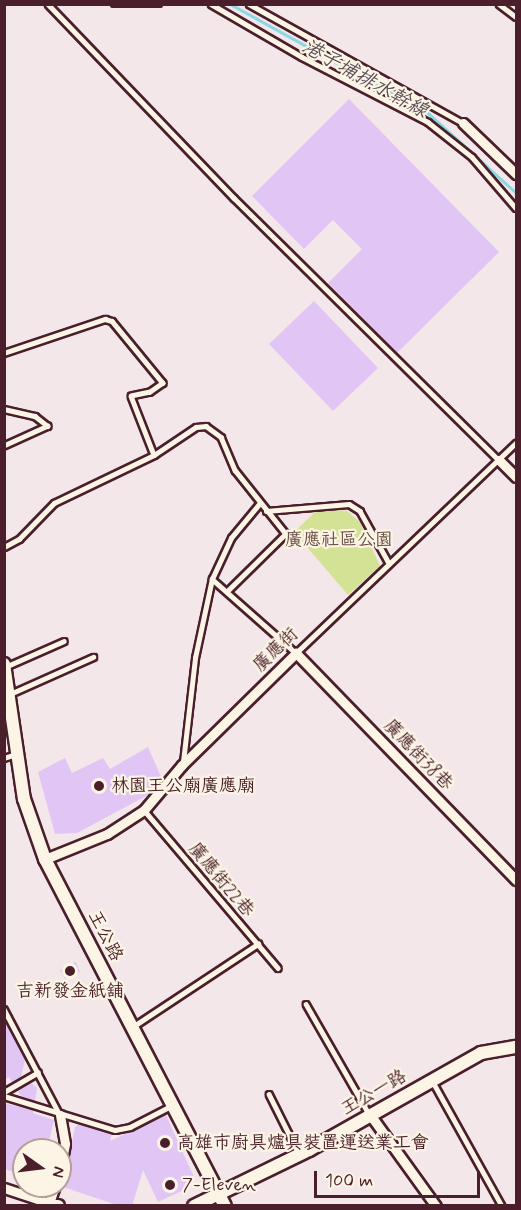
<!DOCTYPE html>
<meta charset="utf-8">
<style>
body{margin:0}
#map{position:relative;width:521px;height:1210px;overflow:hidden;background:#f4e7ea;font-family:Mynerve,"LXGW WenKai TC",sans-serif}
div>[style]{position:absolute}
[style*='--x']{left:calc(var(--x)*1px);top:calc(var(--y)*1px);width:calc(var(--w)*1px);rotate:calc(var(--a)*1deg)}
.green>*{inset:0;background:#d4e295}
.stream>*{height:3px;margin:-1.5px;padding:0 1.5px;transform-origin:1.5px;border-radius:1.5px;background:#88d9e2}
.building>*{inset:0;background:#e1c6f5}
.roads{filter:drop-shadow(2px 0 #4a1f2b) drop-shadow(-2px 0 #4a1f2b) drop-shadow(0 2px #4a1f2b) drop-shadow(0 -2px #4a1f2b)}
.lane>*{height:4.5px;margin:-2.25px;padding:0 2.25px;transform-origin:2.25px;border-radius:2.25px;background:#fcf5e5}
.street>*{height:9px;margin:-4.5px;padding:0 4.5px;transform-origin:4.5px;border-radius:4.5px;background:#fcf5e5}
.secondary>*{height:12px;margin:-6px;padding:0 6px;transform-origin:6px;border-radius:6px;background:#fcf5e5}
.dots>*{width:16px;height:16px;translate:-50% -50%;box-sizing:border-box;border:3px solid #fcf5e5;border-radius:50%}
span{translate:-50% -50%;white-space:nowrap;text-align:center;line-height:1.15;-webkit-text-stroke:4.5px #fcf5e5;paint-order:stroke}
.park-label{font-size:18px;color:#6c5046}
.street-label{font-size:18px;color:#4a1f2b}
.poi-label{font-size:18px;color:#4a1f2b}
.left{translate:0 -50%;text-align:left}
.water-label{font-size:20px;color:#5a4e59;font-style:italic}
.frame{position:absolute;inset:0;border:6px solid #4a1f2b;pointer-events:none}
.north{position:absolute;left:12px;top:1138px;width:60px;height:60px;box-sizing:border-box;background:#fcf5e5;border:2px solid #b59f9b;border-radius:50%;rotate:104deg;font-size:16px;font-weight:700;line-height:24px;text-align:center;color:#4a1f2b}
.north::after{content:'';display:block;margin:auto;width:21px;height:27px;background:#4a1f2b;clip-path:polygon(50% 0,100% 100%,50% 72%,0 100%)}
.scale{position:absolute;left:314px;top:1171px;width:166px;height:27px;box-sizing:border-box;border:3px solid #4a1f2b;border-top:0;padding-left:8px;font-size:18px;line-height:21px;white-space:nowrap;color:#4a1f2b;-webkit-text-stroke:4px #fcf5e5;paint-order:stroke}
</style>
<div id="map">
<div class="green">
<i style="clip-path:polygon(329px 509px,347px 511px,360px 522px,380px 566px,348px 595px,294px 532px,314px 513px)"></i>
</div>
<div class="stream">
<i style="--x:230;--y:4;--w:227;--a:28.9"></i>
<i style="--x:429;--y:114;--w:118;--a:42.2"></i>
</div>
<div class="building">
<i style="clip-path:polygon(349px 99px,499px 252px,397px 353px,328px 283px,362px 249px,333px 220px,304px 249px,252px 196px)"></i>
<i style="clip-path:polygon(314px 301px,378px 368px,333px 411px,269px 344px)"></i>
<i style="clip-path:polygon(148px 747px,162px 779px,148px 795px,77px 833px,55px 834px,38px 772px,65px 758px,72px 773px,103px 758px,110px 769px)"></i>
<i style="clip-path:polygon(76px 962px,80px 972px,65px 979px,60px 970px)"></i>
<i style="clip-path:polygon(4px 1020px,25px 1059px,21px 1077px,12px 1082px,9px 1077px,4px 1080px)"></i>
<i style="clip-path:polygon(30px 1082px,37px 1088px,35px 1101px,21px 1096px,17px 1090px)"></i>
<i style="clip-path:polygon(4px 1103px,33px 1110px,33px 1113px,54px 1120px,47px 1150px,24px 1150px,24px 1175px,4px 1169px)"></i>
<i style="clip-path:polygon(166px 1115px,194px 1177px,190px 1187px,158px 1202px,143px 1170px,132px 1206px,120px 1206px,63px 1187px,75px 1127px,79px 1124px,112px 1134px,110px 1141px)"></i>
</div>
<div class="roads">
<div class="lane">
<i style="--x:48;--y:4;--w:269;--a:46.2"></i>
<i style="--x:234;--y:198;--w:373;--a:44.7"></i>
<i style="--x:114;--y:4;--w:45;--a:0"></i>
<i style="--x:211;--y:4;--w:105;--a:30.2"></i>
<i style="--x:302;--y:57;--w:142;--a:27.3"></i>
<i style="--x:428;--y:122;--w:56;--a:38.5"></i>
<i style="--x:472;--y:157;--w:67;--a:49.2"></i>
<i style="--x:249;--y:4;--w:245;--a:29.1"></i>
<i style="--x:499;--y:4;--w:21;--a:37"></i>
<i style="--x:4;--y:353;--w:107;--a:-18.6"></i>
<i style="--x:105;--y:319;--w:7;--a:16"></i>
<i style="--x:112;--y:321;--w:80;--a:50.6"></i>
<i style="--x:163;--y:383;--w:16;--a:145"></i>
<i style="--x:150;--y:392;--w:19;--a:168"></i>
<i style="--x:131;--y:396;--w:63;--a:68.7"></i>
<i style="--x:4;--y:409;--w:32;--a:13"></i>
<i style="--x:35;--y:416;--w:16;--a:38"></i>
<i style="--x:48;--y:426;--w:48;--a:155.6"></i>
<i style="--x:266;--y:511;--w:83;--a:-4.8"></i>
<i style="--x:349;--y:504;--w:13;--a:32"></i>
<i style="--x:360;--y:511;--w:60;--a:60.9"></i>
<i style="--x:4;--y:547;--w:17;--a:-28"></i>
<i style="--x:19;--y:539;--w:50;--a:-45.8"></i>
<i style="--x:54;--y:503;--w:111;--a:-25.6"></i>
<i style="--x:154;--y:455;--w:50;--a:-33.7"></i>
<i style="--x:196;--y:427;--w:10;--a:-6"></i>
<i style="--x:206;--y:426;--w:19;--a:36"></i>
<i style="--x:221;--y:437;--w:36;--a:67"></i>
<i style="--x:235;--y:470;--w:82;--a:51.4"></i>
<i style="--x:286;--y:534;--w:80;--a:135.5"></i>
<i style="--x:212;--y:579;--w:112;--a:41.4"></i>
<i style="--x:296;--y:653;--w:304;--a:-43.7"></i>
<i style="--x:5;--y:667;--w:64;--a:-23.8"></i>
<i style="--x:10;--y:694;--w:91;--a:-24"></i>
<i style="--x:4;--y:758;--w:13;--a:-18"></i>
<i style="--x:183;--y:762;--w:105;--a:-83.4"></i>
<i style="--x:195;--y:658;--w:81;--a:-77.9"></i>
<i style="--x:212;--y:579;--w:45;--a:-65.1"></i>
<i style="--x:231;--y:538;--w:45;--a:-50.4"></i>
<i style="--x:144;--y:810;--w:207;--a:49.7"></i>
<i style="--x:306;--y:1004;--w:127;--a:60.2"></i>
<i style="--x:4;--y:1009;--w:120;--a:62.2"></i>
<i style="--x:134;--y:1026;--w:149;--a:-33.5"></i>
<i style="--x:433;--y:1082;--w:142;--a:60.9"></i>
<i style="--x:4;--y:1092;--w:39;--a:-30"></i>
<i style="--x:269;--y:1094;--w:67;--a:63.4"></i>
<i style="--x:4;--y:1096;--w:116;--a:17"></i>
<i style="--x:115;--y:1130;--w:15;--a:-11"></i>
<i style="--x:130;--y:1127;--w:46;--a:-27.1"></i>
</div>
<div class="street">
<i style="--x:463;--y:123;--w:74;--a:43.9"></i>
<i style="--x:499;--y:460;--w:24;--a:45"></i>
<i style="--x:45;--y:859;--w:67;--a:-22"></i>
<i style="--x:107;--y:834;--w:44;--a:-33"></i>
<i style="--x:144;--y:810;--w:59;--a:-49.8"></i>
<i style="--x:182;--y:765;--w:160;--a:-44.5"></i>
<i style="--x:296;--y:653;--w:316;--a:45.9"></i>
<i style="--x:60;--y:1115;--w:29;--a:80"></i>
<i style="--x:65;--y:1144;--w:25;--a:101"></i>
<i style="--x:371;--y:1116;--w:111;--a:54.2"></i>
<i style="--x:4;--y:1188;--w:47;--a:18.4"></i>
<i style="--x:49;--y:1203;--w:18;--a:-71"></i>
</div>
<div class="secondary">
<i style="--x:4;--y:664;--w:136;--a:81.6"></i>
<i style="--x:24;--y:799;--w:64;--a:70.7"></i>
<i style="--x:45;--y:859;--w:391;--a:62.6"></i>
<i style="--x:48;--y:1206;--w:10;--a:0"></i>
<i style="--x:194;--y:1206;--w:128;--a:-26"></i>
<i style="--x:309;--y:1150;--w:197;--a:-29.4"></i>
<i style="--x:481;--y:1053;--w:36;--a:-10"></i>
</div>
</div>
<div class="dots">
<i style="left:99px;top:786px;background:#4a1f2b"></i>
<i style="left:70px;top:971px;background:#4a1f2b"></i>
<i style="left:165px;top:1143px;background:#4a1f2b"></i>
<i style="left:170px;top:1185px;background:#4a1f2b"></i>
</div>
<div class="park-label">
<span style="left:339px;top:540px">廣應社區公園</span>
</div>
<div class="street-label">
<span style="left:276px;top:650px;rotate:-44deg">廣應街</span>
<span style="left:418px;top:755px;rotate:46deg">廣應街38巷</span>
<span style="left:221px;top:880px;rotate:50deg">廣應街22巷</span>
<span style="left:105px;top:936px;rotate:63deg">王公路</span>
<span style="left:374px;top:1093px;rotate:-30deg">王公一路</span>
</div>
<div class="poi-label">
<span class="left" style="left:111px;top:786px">林園王公廟廣應廟</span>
<span style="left:70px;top:991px">吉新發金紙舖</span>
<span class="left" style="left:177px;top:1143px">高雄市廚具爐具裝置運送業工會</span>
<span class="left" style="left:182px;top:1185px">7-Eleven</span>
</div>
<div class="water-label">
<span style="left:365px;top:79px;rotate:29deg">港子埔排水幹線</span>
</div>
<div class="frame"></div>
<div class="north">N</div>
<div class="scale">100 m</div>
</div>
